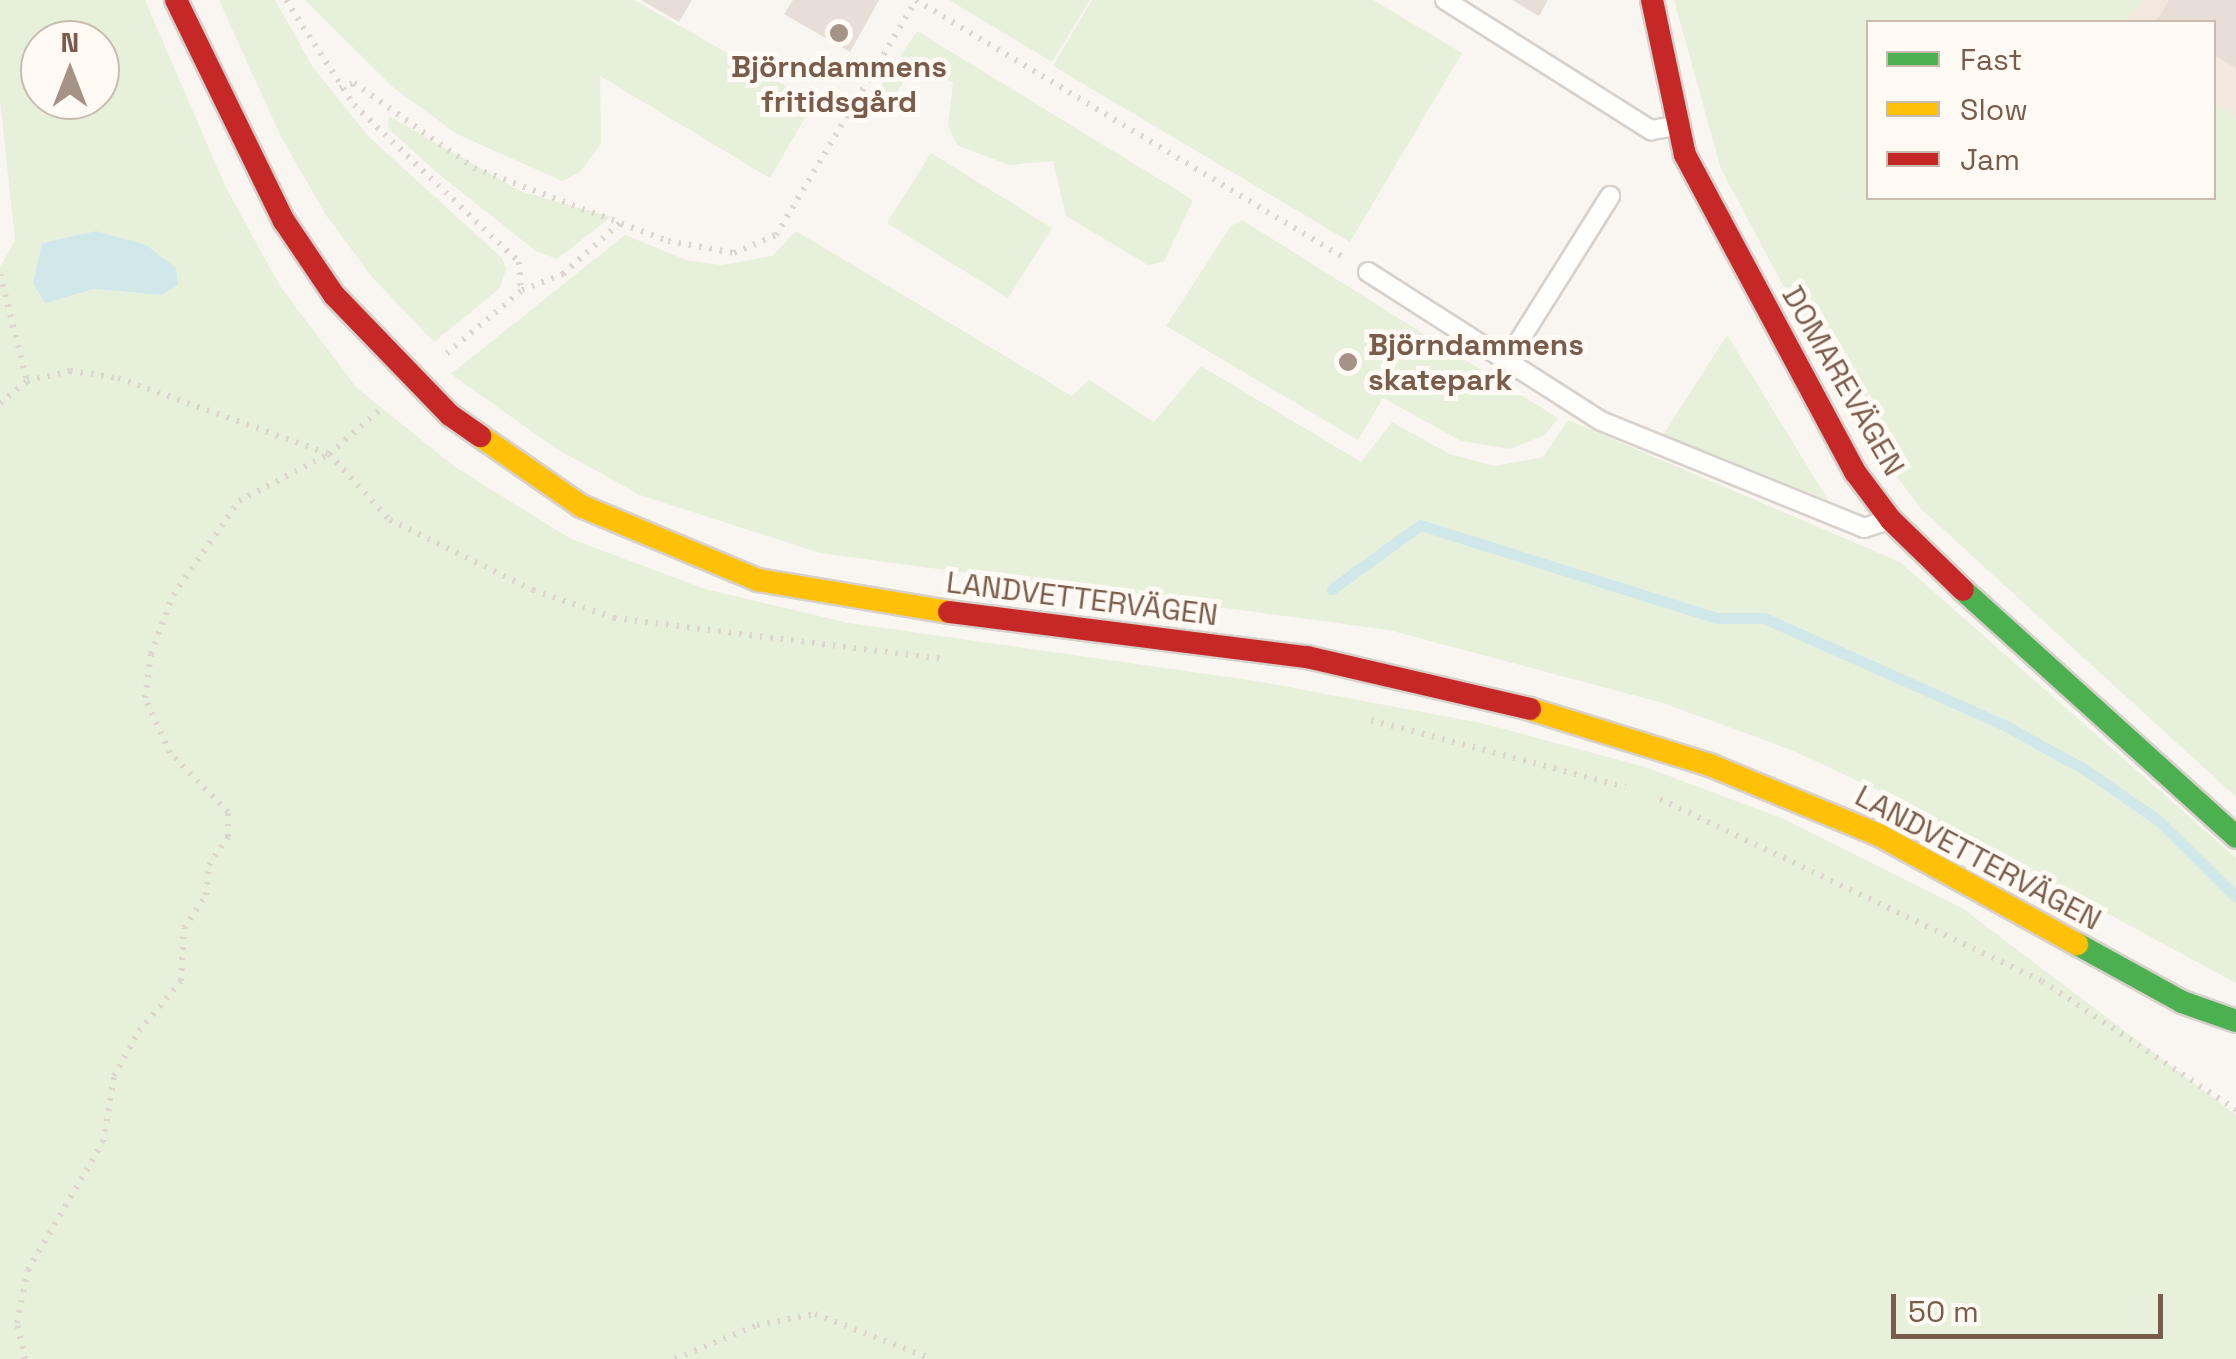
<!DOCTYPE html>
<meta charset="utf-8">
<style>
body{margin:0}
#map{position:relative;width:2236px;height:1359px;overflow:hidden;background:#f9f5f0;font-family:"Space Grotesk",sans-serif}
div>[style]{position:absolute}
[style*='--x']{left:calc(var(--x)*1px);top:calc(var(--y)*1px);width:calc(var(--w)*1px);rotate:calc(var(--a)*1deg)}
.residential>*{inset:0;background:#f2e8de}
.green>*{inset:0;background:#e7f0db}
.water>*{inset:0;background:#d0e8ea}
.stream>*{height:11px;margin:-5.5px;padding:0 5.5px;transform-origin:5.5px;border-radius:5.5px;background:#d0e8ea}
.building>*{inset:0;background:#e6ded7}
.path>*{height:6px;margin-top:-3px;transform-origin:0;background:repeating-linear-gradient(90deg,#dcd5d0 0 2.5px,transparent 0 10.5px)}
.roads{filter:drop-shadow(2px 0 #d7d1cb) drop-shadow(-2px 0 #d7d1cb) drop-shadow(0 2px #d7d1cb) drop-shadow(0 -2px #d7d1cb)}
.lane>*{height:18px;margin:-9px;padding:0 9px;transform-origin:9px;border-radius:9px;background:#fefefd}
.fast>*{height:22px;margin:-11px;padding:0 11px;transform-origin:11px;border-radius:11px;background:#4caf50}
.slow>*{height:22px;margin:-11px;padding:0 11px;transform-origin:11px;border-radius:11px;background:#ffc107}
.jam>*{height:22px;margin:-11px;padding:0 11px;transform-origin:11px;border-radius:11px;background:#c62828}
.dots>*{width:28px;height:28px;translate:-50% -50%;box-sizing:border-box;border:5px solid #fffaf3;border-radius:50%}
span{translate:-50% -50%;white-space:nowrap;text-align:center;line-height:1.15;-webkit-text-stroke:10px #fffaf3;paint-order:stroke}
.poi-label{font-size:30px;color:#7a5c4d;font-weight:700}
.left{translate:0 -50%;text-align:left}
.street-label{font-size:30px;color:#7a5c4d}
.legend{position:absolute;left:1866px;top:20px;width:350px;height:180px;box-sizing:border-box;background:#fffaf3;border:2px solid #cabbb1;margin:0;padding:12px 18px;list-style:none;font-size:30px;color:#7a5c4d}
.legend li{display:flex;align-items:center;gap:20px;height:50px}
.legend b{width:50px;border:2px solid #cabbb1}
.north{position:absolute;left:20px;top:20px;width:100px;height:100px;box-sizing:border-box;background:#fffaf3;border:2px solid #cabbb1;border-radius:50%;rotate:0deg;font-size:28px;font-weight:700;line-height:40px;text-align:center;color:#7a5c4d}
.north::after{content:'';display:block;margin:auto;width:35px;height:45px;background:#a69286;clip-path:polygon(50% 0,100% 100%,50% 72%,0 100%)}
.scale{position:absolute;left:1891px;top:1294px;width:272px;height:45px;box-sizing:border-box;border:5px solid #7a5c4d;border-top:0;padding-left:12px;font-size:30px;line-height:35px;white-space:nowrap;color:#7a5c4d;-webkit-text-stroke:8px #fffaf3;paint-order:stroke}
</style>
<div id="map">
<div class="residential">
<i style="clip-path:polygon(2112px 0,2236px 0,2236px 118px,2214px 102px,2214px 22px,2123px 22px)"></i>
</div>
<div class="green">
<i style="clip-path:polygon(evenodd,0 0,145px 0,226px 188px,280px 286px,356px 387px,455px 467px,571px 539px,705px 589px,849px 623px,1256px 681px,1481px 723px,1645px 767px,1784px 819px,1962px 908px,2236px 1115px,2236px 1359px,0 1359px,0 267px,15px 240px,0 100px,0 0,40px 40px,100px 40px,100px 100px,40px 100px,40px 40px,0 0,96px 231px,161px 295px,94px 289px,45px 302px,33px 283px,42px 243px,96px 231px)"></i>
<i style="clip-path:polygon(219px 0,275px 0,312px 66px,368px 136px,502px 258px,506px 269px,500px 288px,434px 342px,372px 277px,326px 215px,281px 137px)"></i>
<i style="clip-path:polygon(305px 0,634px 0,814px 102px,770px 178px,600px 76px,601px 144px,580px 172px,562px 181px,457px 134px,394px 88px)"></i>
<i style="clip-path:polygon(949px 0,1090px 0,1052px 62px)"></i>
<i style="clip-path:polygon(1092px 0,1373px 0,1462px 53px,1350px 242px,1053px 66px)"></i>
<i style="clip-path:polygon(1674px 0,2144px 0,2123px 22px,1868px 22px,1868px 198px,2214px 198px,2214px 102px,2236px 118px,2236px 797px,1921px 509px,1853px 417px,1721px 169px)"></i>
<i style="clip-path:polygon(917px 31px,1193px 200px,1164px 262px,1148px 265px,1066px 216px,1053px 161px,1009px 165px,957px 145px,948px 126px,953px 83px,916px 61px,888px 107px,873px 98px)"></i>
<i style="clip-path:polygon(389px 116px,520px 191px,611px 217px,557px 259px,536px 251px,436px 172px,388px 128px)"></i>
<i style="clip-path:polygon(931px 153px,1052px 228px,1008px 298px,887px 223px)"></i>
<i style="clip-path:polygon(1242px 220px,1558px 418px,1545px 435px,1510px 449px,1461px 441px,1383px 398px,1358px 440px,1166px 326px,1231px 226px)"></i>
<i style="clip-path:polygon(796px 231px,1072px 396px,1089px 380px,1154px 422px,1201px 366px,1361px 462px,1392px 422px,1449px 454px,1495px 466px,1543px 457px,1568px 420px,1900px 562px,2236px 858px,2236px 983px,1888px 795px,1794px 751px,1663px 703px,1389px 630px,820px 553px,640px 495px,555px 448px,451px 374px,625px 235px,689px 261px,722px 265px,772px 256px)"></i>
<i style="clip-path:polygon(1727px 335px,1828px 500px,1663px 435px)"></i>
</div>
<div class="water">
<i style="clip-path:polygon(96px 231px,146px 245px,176px 268px,178px 285px,161px 295px,94px 289px,45px 303px,33px 283px,42px 243px)"></i>
</div>
<div class="stream">
<i style="--x:1332;--y:589;--w:109;--a:-36"></i>
<i style="--x:1420;--y:525;--w:311;--a:17.4"></i>
<i style="--x:1717;--y:618;--w:47;--a:0"></i>
<i style="--x:1764;--y:618;--w:261;--a:24"></i>
<i style="--x:2002;--y:724;--w:94;--a:28.8"></i>
<i style="--x:2084;--y:769;--w:91;--a:34.7"></i>
<i style="--x:2159;--y:821;--w:108;--a:44.6"></i>
</div>
<div class="building">
<i style="clip-path:polygon(641px 0,692px 0,679px 22px)"></i>
<i style="clip-path:polygon(793px 0,879px 0,850px 52px,784px 14px)"></i>
<i style="clip-path:polygon(1512px 0,1548px 0,1539px 16px)"></i>
<i style="clip-path:polygon(2169px 0,2236px 0,2236px 68px,2214px 55px,2214px 22px,2156px 22px)"></i>
</div>
<div class="path">
<i style="--x:286;--y:0;--w:125;--a:57.1"></i>
<i style="--x:354;--y:105;--w:228;--a:43.6"></i>
<i style="--x:519;--y:262;--w:29;--a:86"></i>
<i style="--x:521;--y:291;--w:98;--a:140"></i>
<i style="--x:916;--y:0;--w:502;--a:31.06"></i>
<i style="--x:340;--y:88;--w:15;--a:-20"></i>
<i style="--x:354;--y:83;--w:147;--a:35.3"></i>
<i style="--x:474;--y:168;--w:207;--a:20.6"></i>
<i style="--x:668;--y:241;--w:67;--a:10.3"></i>
<i style="--x:734;--y:253;--w:46;--a:-23.2"></i>
<i style="--x:776;--y:235;--w:274;--a:-59.2"></i>
<i style="--x:0;--y:274;--w:110;--a:75.8"></i>
<i style="--x:27;--y:381;--w:44;--a:-13.1"></i>
<i style="--x:70;--y:371;--w:49;--a:8.3"></i>
<i style="--x:118;--y:378;--w:224;--a:19.8"></i>
<i style="--x:329;--y:454;--w:90;--a:47.3"></i>
<i style="--x:390;--y:520;--w:159;--a:26.1"></i>
<i style="--x:533;--y:590;--w:86;--a:19.1"></i>
<i style="--x:614;--y:618;--w:332;--a:7.1"></i>
<i style="--x:522;--y:290;--w:44;--a:-21.3"></i>
<i style="--x:563;--y:274;--w:78;--a:-41.9"></i>
<i style="--x:0;--y:403;--w:35;--a:-39"></i>
<i style="--x:1371;--y:720;--w:263;--a:14.8"></i>
<i style="--x:1660;--y:799;--w:423;--a:25.5"></i>
<i style="--x:2042;--y:981;--w:233;--a:33.6"></i>
<i style="--x:25;--y:1359;--w:37;--a:-103"></i>
<i style="--x:17;--y:1323;--w:54;--a:-78.3"></i>
<i style="--x:28;--y:1270;--w:148;--a:-59.6"></i>
<i style="--x:103;--y:1142;--w:67;--a:-80.5"></i>
<i style="--x:114;--y:1076;--w:51;--a:-60.9"></i>
<i style="--x:139;--y:1031;--w:65;--a:-50"></i>
<i style="--x:181;--y:981;--w:53;--a:-86.8"></i>
<i style="--x:184;--y:928;--w:40;--a:-56"></i>
<i style="--x:206;--y:895;--w:30;--a:-84"></i>
<i style="--x:209;--y:865;--w:34;--a:-56"></i>
<i style="--x:228;--y:837;--w:25;--a:-90"></i>
<i style="--x:228;--y:812;--w:83;--a:-134.5"></i>
<i style="--x:170;--y:753;--w:60;--a:-114.4"></i>
<i style="--x:145;--y:698;--w:44;--a:-82.2"></i>
<i style="--x:151;--y:654;--w:63;--a:-69.6"></i>
<i style="--x:173;--y:595;--w:115;--a:-54.9"></i>
<i style="--x:239;--y:501;--w:102;--a:-27.6"></i>
<i style="--x:329;--y:454;--w:70;--a:-41"></i>
<i style="--x:675;--y:1359;--w:89;--a:-22.5"></i>
<i style="--x:757;--y:1325;--w:59;--a:-10.7"></i>
<i style="--x:815;--y:1314;--w:125;--a:21"></i>
</div>
<div class="roads">
<div class="lane">
<i style="--x:1445;--y:0;--w:244;--a:32.3"></i>
<i style="--x:1651;--y:130;--w:25;--a:-9"></i>
<i style="--x:1368;--y:272;--w:277;--a:32.6"></i>
<i style="--x:1601;--y:421;--w:284;--a:22.1"></i>
<i style="--x:1864;--y:528;--w:23;--a:-18"></i>
<i style="--x:1506;--y:362;--w:196;--a:-57.9"></i>
</div>
<div class="fast">
<i style="--x:1963;--y:590;--w:368;--a:42.1"></i>
<i style="--x:2077;--y:944;--w:120;--a:28.9"></i>
<i style="--x:2182;--y:1002;--w:57;--a:19.4"></i>
</div>
<div class="slow">
<i style="--x:480;--y:436;--w:123;--a:34.7"></i>
<i style="--x:581;--y:506;--w:192;--a:22.7"></i>
<i style="--x:758;--y:580;--w:194;--a:9.5"></i>
<i style="--x:1530;--y:709;--w:189;--a:17.3"></i>
<i style="--x:1710;--y:765;--w:185;--a:22.5"></i>
<i style="--x:1881;--y:836;--w:224;--a:28.9"></i>
</div>
<div class="jam">
<i style="--x:176;--y:0;--w:246;--a:64"></i>
<i style="--x:284;--y:221;--w:89;--a:56"></i>
<i style="--x:334;--y:295;--w:167;--a:46"></i>
<i style="--x:450;--y:415;--w:37;--a:35"></i>
<i style="--x:1652;--y:0;--w:158;--a:78"></i>
<i style="--x:1685;--y:155;--w:360;--a:61.8"></i>
<i style="--x:1855;--y:472;--w:60;--a:53.1"></i>
<i style="--x:1891;--y:520;--w:100;--a:44.2"></i>
<i style="--x:949;--y:612;--w:361;--a:7.2"></i>
<i style="--x:1307;--y:657;--w:229;--a:13.1"></i>
</div>
</div>
<div class="dots">
<i style="left:839px;top:33px;background:#a69286"></i>
<i style="left:1348px;top:362px;background:#a69286"></i>
</div>
<div class="poi-label">
<span style="left:839px;top:84px">Björndammens<br>fritidsgård</span>
<span class="left" style="left:1368px;top:362px">Björndammens<br>skatepark</span>
</div>
<div class="street-label">
<span style="left:1843px;top:381px;rotate:60deg">DOMAREVÄGEN</span>
<span style="left:1082px;top:599px;rotate:7deg">LANDVETTERVÄGEN</span>
<span style="left:1978px;top:858px;rotate:28deg">LANDVETTERVÄGEN</span>
</div>
<ul class="legend">
<li><b style="height:12px;background:#4caf50"></b>Fast</li>
<li><b style="height:12px;background:#ffc107"></b>Slow</li>
<li><b style="height:12px;background:#c62828"></b>Jam</li>
</ul>
<div class="north">N</div>
<div class="scale">50 m</div>
</div>
